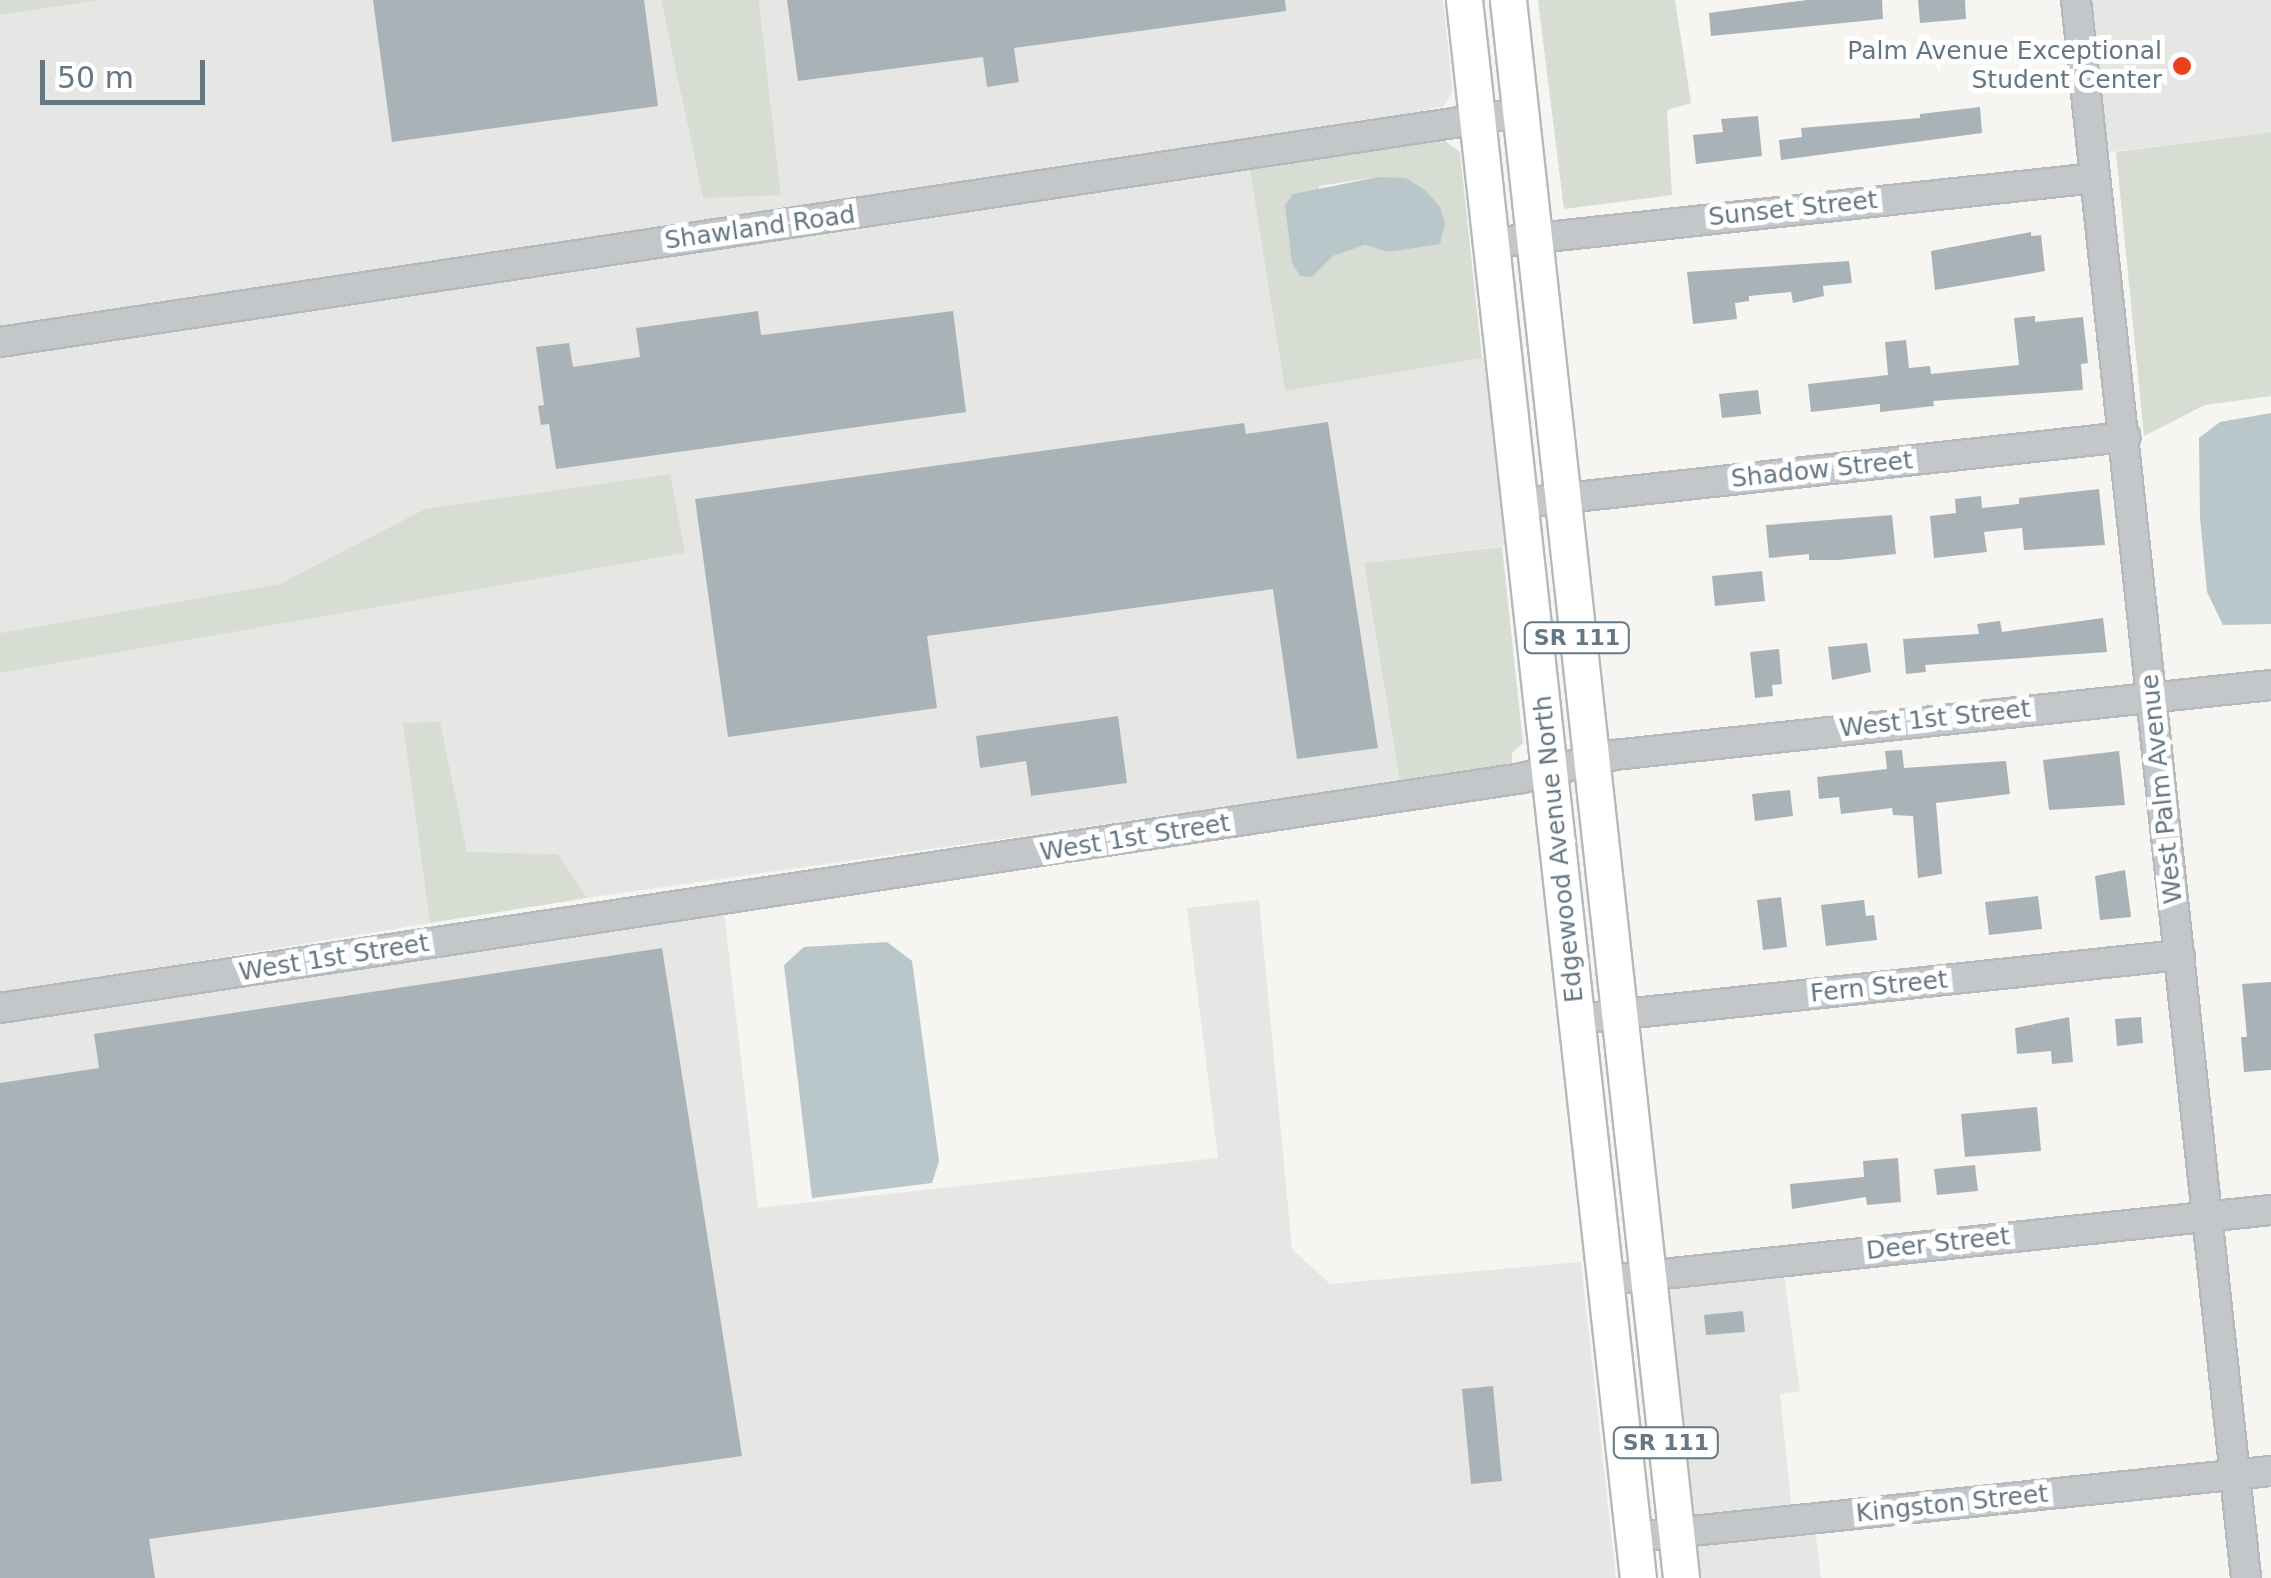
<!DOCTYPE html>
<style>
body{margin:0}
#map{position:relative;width:2271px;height:1578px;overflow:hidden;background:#f6f5f1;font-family:"DejaVu Sans",sans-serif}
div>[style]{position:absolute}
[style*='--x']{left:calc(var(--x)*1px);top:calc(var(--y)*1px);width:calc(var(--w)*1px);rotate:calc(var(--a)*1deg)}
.built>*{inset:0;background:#e6e7e5}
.green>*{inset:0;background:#d7ddd2}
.water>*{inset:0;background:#b9c7ca}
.building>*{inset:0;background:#a9b2b7}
.roads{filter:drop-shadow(2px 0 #b4b9bc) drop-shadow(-2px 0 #b4b9bc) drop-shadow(0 2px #b4b9bc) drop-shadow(0 -2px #b4b9bc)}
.minor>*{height:28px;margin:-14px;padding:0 14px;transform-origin:14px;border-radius:14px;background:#c3c7ca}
.major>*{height:35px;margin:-17.5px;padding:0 17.5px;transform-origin:17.5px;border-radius:17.5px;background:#fff}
.dots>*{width:28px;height:28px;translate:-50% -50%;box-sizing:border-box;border:5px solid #fff;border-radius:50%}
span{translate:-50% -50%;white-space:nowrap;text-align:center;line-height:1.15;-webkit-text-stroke:10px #fff;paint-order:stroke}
.shield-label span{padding:2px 8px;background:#fff;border:2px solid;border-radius:8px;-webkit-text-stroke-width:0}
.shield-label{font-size:22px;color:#637784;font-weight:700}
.poi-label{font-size:25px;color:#637784}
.right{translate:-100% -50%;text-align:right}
.street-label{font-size:25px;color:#637784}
.scale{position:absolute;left:40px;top:60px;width:165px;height:45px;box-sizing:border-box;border:5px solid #637784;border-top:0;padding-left:12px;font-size:30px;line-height:35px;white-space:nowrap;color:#637784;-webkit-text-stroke:8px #fff;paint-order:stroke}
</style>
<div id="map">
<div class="built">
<i style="clip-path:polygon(103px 0,661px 0,703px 198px,781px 194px,759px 0,1443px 0,1453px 91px,1444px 106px,1382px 120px,0 328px,0 15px)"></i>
<i style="clip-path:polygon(2086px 0,2271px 0,2271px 132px,2103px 153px)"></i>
<i style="clip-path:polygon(1249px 164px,1285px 391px,1487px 357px,1506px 546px,1364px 563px,1400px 782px,587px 898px,558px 854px,467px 853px,440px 723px,404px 723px,430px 923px,0 994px,0 673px,685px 553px,425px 509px,279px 584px,0 633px,0 355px)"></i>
<i style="clip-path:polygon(1259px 900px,1292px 1249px,1330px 1284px,1581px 1262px,1616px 1578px,0 1578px,0 1022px,724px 911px,758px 1208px,1218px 1158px,1187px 908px)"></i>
<i style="clip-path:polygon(1781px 1254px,1800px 1391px,1780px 1394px,1792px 1512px,1813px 1510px,1821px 1578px,1697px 1578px,1664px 1265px)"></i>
</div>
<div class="green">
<i style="clip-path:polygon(0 0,102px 0,0 15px)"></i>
<i style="clip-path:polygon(661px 0,759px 0,781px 195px,703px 198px)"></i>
<i style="clip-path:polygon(1538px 0,1675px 0,1691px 103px,1667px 110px,1672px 195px,1564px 209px)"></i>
<i style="clip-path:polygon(2271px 132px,2271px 396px,2205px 405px,2144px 436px,2116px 152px)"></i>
<i style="clip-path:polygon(evenodd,1445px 141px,1460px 152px,1482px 358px,1285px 391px,1249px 164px,1377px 144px,1445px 141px,1378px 177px,1395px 181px,1388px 252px,1365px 245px,1333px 256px,1312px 277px,1319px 186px,1378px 177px)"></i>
<i style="clip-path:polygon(670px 474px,685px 553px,0 673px,0 633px,279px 584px,425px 509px)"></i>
<i style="clip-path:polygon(1502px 547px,1523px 743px,1512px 753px,1512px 763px,1477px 773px,1400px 782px,1364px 563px)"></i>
<i style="clip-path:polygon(440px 722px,467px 852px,558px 854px,587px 898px,430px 923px,403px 723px)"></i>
</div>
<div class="water">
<i style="clip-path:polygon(1378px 177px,1406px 178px,1426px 191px,1440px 207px,1445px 224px,1440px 244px,1388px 252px,1365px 245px,1333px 256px,1312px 277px,1300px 276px,1292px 263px,1285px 205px,1293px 194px)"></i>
<i style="clip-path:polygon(2271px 413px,2271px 624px,2223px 625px,2207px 592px,2200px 517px,2199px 438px,2220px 422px)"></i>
<i style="clip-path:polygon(887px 942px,912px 961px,939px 1161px,932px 1183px,812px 1198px,784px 965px,804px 947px)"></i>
</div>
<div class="building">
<i style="clip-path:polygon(373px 0,644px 0,658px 106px,392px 142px)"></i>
<i style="clip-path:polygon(787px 0,1285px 0,1286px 11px,1014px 48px,1019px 82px,987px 87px,983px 57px,798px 81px)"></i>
<i style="clip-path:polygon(1807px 0,1882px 0,1883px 19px,1711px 36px,1709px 13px)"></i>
<i style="clip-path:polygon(1918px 0,1965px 0,1966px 19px,1920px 23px)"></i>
<i style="clip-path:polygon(1980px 107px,1982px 133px,1781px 160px,1779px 140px,1802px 137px,1801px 128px,1920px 118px,1920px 114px)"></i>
<i style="clip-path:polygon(1758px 116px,1762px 156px,1696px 164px,1693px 135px,1723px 132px,1721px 119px)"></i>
<i style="clip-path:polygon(2031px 232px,2031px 236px,2041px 235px,2045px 271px,1935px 290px,1931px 251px)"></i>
<i style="clip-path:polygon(1849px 261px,1852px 283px,1823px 286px,1824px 296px,1793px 303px,1791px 292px,1749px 296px,1749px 301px,1735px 303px,1737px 319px,1693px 324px,1687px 272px)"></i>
<i style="clip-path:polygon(758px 311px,761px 335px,953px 311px,966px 412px,556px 469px,549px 424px,541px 425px,538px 406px,544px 405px,536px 347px,569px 343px,573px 367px,640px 357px,636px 328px)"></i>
<i style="clip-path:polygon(2035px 316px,2035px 322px,2083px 317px,2088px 363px,2081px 364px,2083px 390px,1933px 401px,1934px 406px,1880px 412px,1880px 404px,1811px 412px,1808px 384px,1888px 375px,1885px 342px,1906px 340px,1909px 368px,1930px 366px,1931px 374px,2019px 365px,2014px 318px)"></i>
<i style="clip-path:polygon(1758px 390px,1761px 414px,1722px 418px,1719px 394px)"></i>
<i style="clip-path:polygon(1328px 422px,1378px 748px,1297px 759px,1273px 589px,927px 636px,937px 708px,728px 737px,695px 499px,1244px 423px,1246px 434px)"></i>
<i style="clip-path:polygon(2099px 489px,2105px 545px,2024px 550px,2022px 528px,1984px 532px,1987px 552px,1934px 558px,1930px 516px,1956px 513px,1955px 499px,1981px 496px,1982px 508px,2019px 504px,2019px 498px)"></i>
<i style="clip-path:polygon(1892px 515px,1896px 554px,1839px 560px,1809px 560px,1809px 554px,1769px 558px,1766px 525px)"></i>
<i style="clip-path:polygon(1762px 571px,1765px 601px,1715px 606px,1712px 576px)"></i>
<i style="clip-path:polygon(2103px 618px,2107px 652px,1925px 665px,1926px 672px,1906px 674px,1903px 639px,1979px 634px,1977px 624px,2000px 621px,2002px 632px)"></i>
<i style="clip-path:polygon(1867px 643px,1871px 672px,1832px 680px,1828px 647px)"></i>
<i style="clip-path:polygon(1779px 649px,1782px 684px,1772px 685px,1773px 696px,1755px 698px,1750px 652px)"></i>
<i style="clip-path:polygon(1118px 716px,1127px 783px,1031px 796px,1026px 761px,980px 768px,976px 736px)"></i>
<i style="clip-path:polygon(1902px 750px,1904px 768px,2006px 761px,2010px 794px,1936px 803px,1942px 874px,1918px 878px,1913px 816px,1893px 815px,1892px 808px,1841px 814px,1839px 797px,1819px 799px,1817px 777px,1887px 769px,1885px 751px)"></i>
<i style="clip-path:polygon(2119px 751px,2125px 805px,2049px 810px,2043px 760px)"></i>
<i style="clip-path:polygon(1790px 790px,1793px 816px,1755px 821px,1752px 794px)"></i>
<i style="clip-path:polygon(2125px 870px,2131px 917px,2100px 920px,2095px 876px)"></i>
<i style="clip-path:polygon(2038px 896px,2042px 929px,1989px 935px,1985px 902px)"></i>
<i style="clip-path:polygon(1781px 897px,1787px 947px,1763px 950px,1757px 900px)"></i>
<i style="clip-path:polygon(1864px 900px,1866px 916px,1874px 915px,1877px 940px,1826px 946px,1821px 905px)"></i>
<i style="clip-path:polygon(662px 948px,742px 1456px,149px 1539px,155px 1578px,0 1578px,0 1083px,99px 1068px,94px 1034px)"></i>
<i style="clip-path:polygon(2271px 982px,2271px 1070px,2244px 1072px,2241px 1037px,2247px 1037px,2242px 984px)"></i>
<i style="clip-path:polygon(2069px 1017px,2073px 1062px,2052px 1064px,2051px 1051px,2017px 1054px,2015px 1028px)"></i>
<i style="clip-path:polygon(2141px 1017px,2143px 1043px,2117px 1046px,2115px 1019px)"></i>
<i style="clip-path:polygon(2037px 1107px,2041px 1151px,1965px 1157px,1961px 1114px)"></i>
<i style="clip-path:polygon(1898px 1158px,1901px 1202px,1867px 1205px,1866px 1197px,1792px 1209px,1790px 1184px,1864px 1177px,1863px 1161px)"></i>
<i style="clip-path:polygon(1975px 1165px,1978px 1191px,1937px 1195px,1934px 1169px)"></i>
<i style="clip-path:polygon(1743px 1311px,1745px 1332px,1706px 1335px,1704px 1315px)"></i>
<i style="clip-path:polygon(1493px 1386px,1502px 1481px,1471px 1484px,1462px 1389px)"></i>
</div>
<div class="roads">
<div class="minor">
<i style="--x:2076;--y:0;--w:1587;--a:83.85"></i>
<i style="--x:1491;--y:243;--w:607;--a:-6.14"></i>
<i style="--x:0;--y:342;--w:1537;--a:-8.57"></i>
<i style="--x:1520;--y:503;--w:609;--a:-6.23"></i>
<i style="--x:0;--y:1008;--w:1539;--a:-8.59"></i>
<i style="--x:1522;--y:778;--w:95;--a:-14"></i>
<i style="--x:1614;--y:755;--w:661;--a:-6.08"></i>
<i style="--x:1577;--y:1019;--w:606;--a:-6.06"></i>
<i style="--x:1606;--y:1280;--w:669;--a:-6.01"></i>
<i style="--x:1634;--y:1537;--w:640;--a:-5.92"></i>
</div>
<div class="major">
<i style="--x:1464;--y:0;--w:1588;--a:83.71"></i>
<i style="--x:1508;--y:0;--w:1587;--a:83.74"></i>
</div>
</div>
<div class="dots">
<i style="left:2182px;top:66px;background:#ec3f1b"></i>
</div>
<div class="shield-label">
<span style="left:1577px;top:638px">SR 111</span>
<span style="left:1666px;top:1443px">SR 111</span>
</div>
<div class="poi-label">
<span class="right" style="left:2162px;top:66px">Palm Avenue Exceptional<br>Student Center</span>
</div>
<div class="street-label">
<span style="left:1793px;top:209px;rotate:-6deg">Sunset Street</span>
<span style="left:760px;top:228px;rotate:-8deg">Shawland Road</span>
<span style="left:1822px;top:470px;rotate:-6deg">Shadow Street</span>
<span style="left:1935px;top:719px;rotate:-6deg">West 1st Street</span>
<span style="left:2162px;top:789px;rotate:-96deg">West Palm Avenue</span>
<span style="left:1135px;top:838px;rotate:-9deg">West 1st Street</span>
<span style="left:1559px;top:849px;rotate:-96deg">Edgewood Avenue North</span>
<span style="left:334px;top:958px;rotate:-9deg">West 1st Street</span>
<span style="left:1879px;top:987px;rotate:-6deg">Fern Street</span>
<span style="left:1938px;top:1244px;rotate:-6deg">Deer Street</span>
<span style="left:1952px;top:1504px;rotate:-6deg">Kingston Street</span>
</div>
<div class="scale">50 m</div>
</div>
